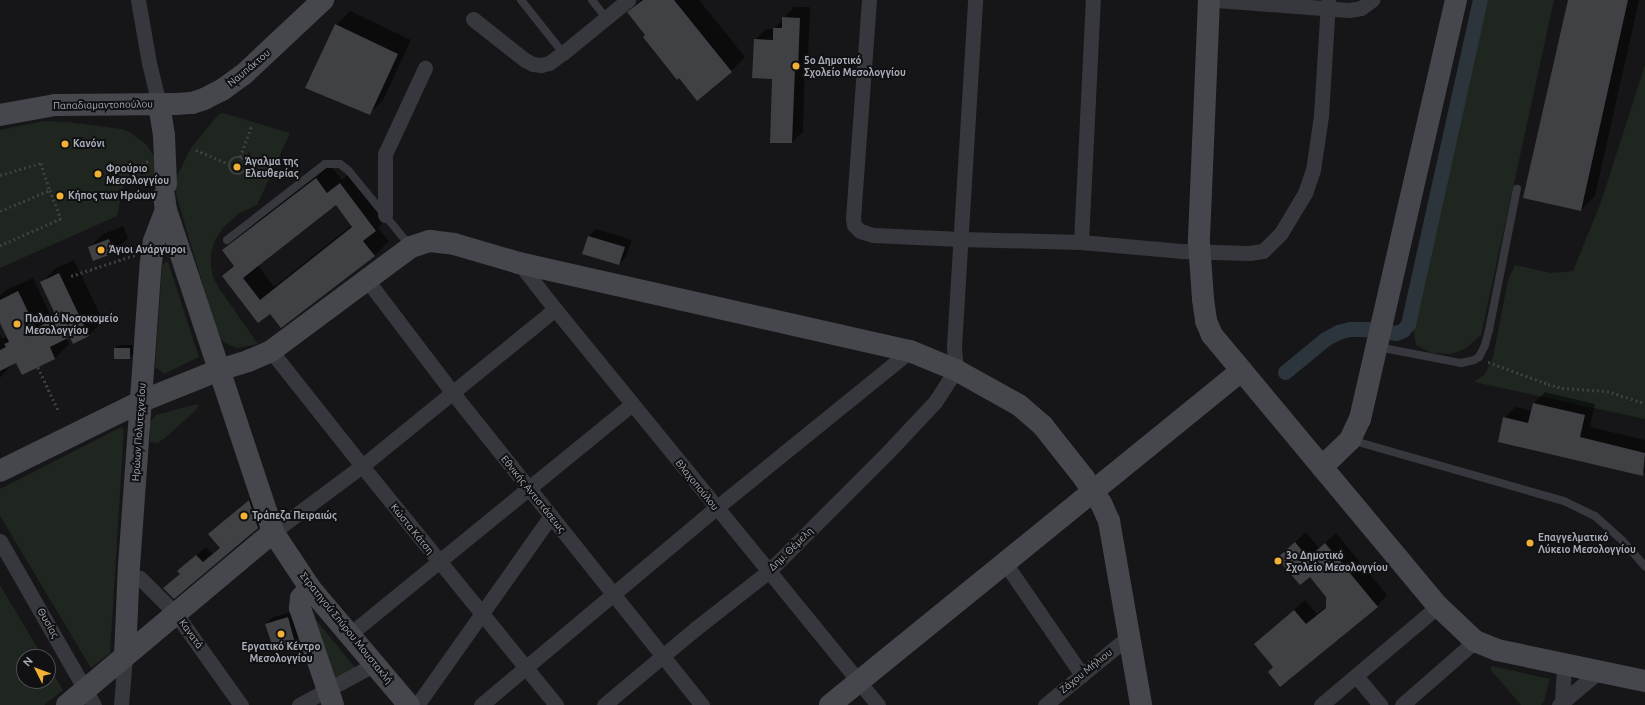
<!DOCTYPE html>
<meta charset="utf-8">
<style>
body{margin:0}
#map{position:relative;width:1645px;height:705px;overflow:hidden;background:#161618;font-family:Ubuntu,sans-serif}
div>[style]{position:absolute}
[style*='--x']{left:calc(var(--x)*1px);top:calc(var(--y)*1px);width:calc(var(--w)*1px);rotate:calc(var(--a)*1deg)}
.green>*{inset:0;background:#1e261f}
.shadow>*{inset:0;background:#0007}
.canal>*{height:15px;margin:-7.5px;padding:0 7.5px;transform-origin:7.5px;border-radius:7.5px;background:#2c353c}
.building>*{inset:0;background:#404145}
.path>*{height:2.5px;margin-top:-1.25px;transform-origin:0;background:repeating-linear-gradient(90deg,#3d3f44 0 2px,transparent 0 5px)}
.path>.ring{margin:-1.25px;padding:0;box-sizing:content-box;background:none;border:2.5px solid #3d3f44;border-radius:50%}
.lane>*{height:8px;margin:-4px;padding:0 4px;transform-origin:4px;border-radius:4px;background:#37383d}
.street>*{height:15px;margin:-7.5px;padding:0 7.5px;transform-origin:7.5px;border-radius:7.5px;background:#37383d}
.secondary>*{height:22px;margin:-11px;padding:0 11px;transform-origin:11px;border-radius:11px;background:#45474d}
.dots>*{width:11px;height:11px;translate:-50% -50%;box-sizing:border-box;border:2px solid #111113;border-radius:50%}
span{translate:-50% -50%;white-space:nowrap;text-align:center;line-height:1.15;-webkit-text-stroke:4px #111113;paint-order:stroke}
.poi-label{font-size:10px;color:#a8adb8;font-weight:700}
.left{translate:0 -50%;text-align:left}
.street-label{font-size:10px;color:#a8adb8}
.north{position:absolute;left:16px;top:649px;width:40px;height:40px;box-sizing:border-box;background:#111113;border:1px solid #4d4f55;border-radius:50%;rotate:312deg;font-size:11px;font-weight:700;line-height:16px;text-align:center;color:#a8adb8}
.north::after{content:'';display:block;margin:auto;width:14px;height:18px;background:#f2b134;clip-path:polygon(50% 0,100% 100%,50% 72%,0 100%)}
</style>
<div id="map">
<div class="green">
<i style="clip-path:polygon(1487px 0,1554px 0,1481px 335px,1465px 349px,1451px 354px,1431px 353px,1416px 345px,1413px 329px)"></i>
<i style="clip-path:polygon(1645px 65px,1645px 419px,1474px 382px,1485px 374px,1493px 357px,1508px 280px,1515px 265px,1551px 273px,1573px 271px,1601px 202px)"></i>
<i style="clip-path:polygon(223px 113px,290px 133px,257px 205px,238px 214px,224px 227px,215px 240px,211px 253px,211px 266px,213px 277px,219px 288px,258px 344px,237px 348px,225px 343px,218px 336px,173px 184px,191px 148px,219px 114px)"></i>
<i style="clip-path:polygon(43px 121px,67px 122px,122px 129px,131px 133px,146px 144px,156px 159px,157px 183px,125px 177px,117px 216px,0 268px,0 130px)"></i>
<i style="clip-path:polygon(166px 262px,168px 262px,199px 357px,164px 374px,155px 367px,162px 265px)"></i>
<i style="clip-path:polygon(197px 404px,199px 406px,195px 411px,165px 438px,157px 443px,150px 442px,150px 422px,156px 415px)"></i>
<i style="clip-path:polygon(121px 427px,124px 430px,110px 653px,91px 668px,0 516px,0 489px)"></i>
<i style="clip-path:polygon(0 585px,43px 657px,24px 657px,24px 681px,48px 681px,48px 665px,63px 690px,44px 705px,0 705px)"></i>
<i style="clip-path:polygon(312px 615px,357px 670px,332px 682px)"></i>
<i style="clip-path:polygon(1492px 666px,1550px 679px,1544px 701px,1541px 705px,1521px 705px,1490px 669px)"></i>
</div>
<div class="shadow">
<i style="clip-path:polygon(641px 0,699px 0,745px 57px,731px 71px,646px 35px,629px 12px)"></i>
<i style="clip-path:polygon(1569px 0,1639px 0,1595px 196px,1581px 210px)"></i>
<i style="clip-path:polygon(794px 7px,810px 7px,808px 57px,805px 60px,803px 132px,792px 142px,773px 78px,755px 40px,766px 29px,774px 29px)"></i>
<i style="clip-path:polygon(350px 11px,411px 40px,383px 100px,369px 114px,336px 25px)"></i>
<i style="clip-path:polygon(evenodd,330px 165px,342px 180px,354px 170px,389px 216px,378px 228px,389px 241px,375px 255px,281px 326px,270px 312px,223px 276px,234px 264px,223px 250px,237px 236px,330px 165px,336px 203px,352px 225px,274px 287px,258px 265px,336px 203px)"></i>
<i style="clip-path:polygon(123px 226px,128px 238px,114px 252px,89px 248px,103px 234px)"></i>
<i style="clip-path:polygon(596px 229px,632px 240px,626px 257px,619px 264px,583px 253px,589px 236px)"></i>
<i style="clip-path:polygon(74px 260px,103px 321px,89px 335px,73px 343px,70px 336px,66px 338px,69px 344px,55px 358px,22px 374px,16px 362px,12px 364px,0 378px,0 334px,2px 339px,7px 336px,0 321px,0 296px,6px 290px,33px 278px,50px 314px,56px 312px,42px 282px,56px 268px)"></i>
<i style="clip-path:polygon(118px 345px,133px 345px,133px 355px,129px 358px,115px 348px)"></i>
<i style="clip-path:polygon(1545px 392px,1595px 404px,1590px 427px,1645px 440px,1645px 472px,1642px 475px,1504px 418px,1515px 407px,1532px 411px,1534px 403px)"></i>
<i style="clip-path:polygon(258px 492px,267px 518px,174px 598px,164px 588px,181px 573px,179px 571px,188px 562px,206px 547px,213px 554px,221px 547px,219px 525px)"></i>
<i style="clip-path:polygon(1306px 532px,1319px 548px,1336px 533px,1387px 595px,1377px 606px,1275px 667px,1256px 644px,1305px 600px,1317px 614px,1327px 606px,1327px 596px,1310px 576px,1278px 558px)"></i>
<i style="clip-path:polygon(295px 611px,301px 635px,294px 642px,266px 624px,273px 617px)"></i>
</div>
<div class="canal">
<i style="--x:1285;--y:372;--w:52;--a:-39.5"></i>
<i style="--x:1325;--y:339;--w:15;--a:-28"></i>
<i style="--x:1338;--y:332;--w:12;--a:-14"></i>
<i style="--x:1350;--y:329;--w:18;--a:0"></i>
<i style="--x:1368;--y:329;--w:28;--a:8"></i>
<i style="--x:1396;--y:333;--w:8;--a:-23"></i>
<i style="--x:1403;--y:330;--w:8;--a:-50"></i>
<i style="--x:1408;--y:324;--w:332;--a:-77.5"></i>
</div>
<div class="building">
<i style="clip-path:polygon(643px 0,674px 0,732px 72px,697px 101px,679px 78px,677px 80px,643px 37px,645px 35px,627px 12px)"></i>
<i style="clip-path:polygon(1568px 0,1628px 0,1581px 211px,1523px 198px)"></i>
<i style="clip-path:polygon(782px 17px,800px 18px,798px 69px,795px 69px,792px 143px,770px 143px,772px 79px,752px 78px,754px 39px,773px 40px,773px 28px,782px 28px)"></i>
<i style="clip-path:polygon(335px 24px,398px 54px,370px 115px,305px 88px)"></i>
<i style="clip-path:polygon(evenodd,316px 178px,327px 193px,340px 183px,376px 231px,363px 241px,375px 256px,281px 328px,270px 314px,258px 323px,222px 276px,234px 266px,222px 250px,316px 178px,336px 205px,352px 227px,260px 300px,243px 278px,336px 205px)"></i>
<i style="clip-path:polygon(588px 236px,625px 247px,619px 265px,582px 254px)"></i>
<i style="clip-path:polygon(109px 239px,114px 253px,93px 261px,88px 247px)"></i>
<i style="clip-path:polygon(59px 273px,89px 336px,73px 344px,70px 337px,50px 347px,55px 359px,22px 375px,16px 363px,0 371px,0 350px,6px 347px,4px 344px,9px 342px,0 323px,0 300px,18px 291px,36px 328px,57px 318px,40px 282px)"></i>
<i style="clip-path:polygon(114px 348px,130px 348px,130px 359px,114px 359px)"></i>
<i style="clip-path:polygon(1533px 403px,1585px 415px,1580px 437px,1645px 453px,1643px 476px,1498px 442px,1503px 417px,1528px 423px)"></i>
<i style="clip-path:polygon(249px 500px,258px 528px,174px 599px,163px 588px,180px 574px,177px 571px,196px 555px,203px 562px,220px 548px,208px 534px)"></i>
<i style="clip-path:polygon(1295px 542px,1308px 558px,1325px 543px,1378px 607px,1280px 687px,1268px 672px,1273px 667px,1254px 644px,1294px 610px,1306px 624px,1326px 608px,1326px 597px,1310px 577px,1300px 585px,1277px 558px)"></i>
<i style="clip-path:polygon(288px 617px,295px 643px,274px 650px,265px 624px)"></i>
</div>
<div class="path">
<i style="--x:196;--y:150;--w:36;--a:23"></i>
<i class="ring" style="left:229px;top:157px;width:15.5px;height:15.5px"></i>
<i style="--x:240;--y:157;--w:32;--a:-70"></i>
<i style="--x:142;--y:165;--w:7;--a:-34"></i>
<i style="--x:0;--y:175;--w:43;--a:-16.3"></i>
<i style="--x:41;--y:163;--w:28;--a:72"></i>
<i style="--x:0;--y:211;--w:54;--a:-22.8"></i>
<i style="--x:50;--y:190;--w:31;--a:69"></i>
<i style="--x:61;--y:219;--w:67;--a:156.1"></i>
<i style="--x:71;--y:276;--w:67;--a:-18.2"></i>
<i style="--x:1488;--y:362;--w:64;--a:20.1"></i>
<i style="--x:1548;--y:384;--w:15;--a:16"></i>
<i style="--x:1562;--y:388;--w:45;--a:3.8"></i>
<i style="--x:1607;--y:391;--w:40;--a:18"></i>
<i style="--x:38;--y:367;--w:50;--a:65"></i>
</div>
<div class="lane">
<i style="--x:521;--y:0;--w:68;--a:51.6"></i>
<i style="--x:592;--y:0;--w:23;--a:52"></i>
<i style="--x:227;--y:240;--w:124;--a:-37.8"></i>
<i style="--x:325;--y:164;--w:15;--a:0"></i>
<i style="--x:340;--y:164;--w:11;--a:38"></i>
<i style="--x:349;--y:171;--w:97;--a:50.9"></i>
<i style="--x:1378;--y:347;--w:85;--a:10.9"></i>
<i style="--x:1461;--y:363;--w:13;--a:-13"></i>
<i style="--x:1474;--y:360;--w:6;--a:-31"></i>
<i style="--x:1479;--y:357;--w:13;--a:-63"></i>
<i style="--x:1485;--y:345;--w:16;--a:-75"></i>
<i style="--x:1489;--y:330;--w:144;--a:-78.8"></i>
<i style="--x:1351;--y:440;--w:222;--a:16"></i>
<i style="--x:1564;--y:501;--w:34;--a:26"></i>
<i style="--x:1595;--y:516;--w:36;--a:42"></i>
<i style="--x:1622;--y:540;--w:35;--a:49"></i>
</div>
<div class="street">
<i style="--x:138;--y:0;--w:64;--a:80.1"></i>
<i style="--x:149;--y:63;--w:42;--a:76.3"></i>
<i style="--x:869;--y:0;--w:219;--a:94.2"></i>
<i style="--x:853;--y:218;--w:7;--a:82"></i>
<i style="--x:854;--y:225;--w:8;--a:45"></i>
<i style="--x:860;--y:231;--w:14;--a:17"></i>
<i style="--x:873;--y:235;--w:88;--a:2.6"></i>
<i style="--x:961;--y:239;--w:120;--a:1.4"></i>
<i style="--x:1081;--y:242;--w:100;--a:5.1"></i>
<i style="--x:1181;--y:251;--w:68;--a:1.7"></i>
<i style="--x:1249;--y:253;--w:14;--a:-8"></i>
<i style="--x:1263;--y:251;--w:25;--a:-45"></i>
<i style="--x:1281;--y:233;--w:47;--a:-59"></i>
<i style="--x:1305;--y:193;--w:24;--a:-71"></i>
<i style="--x:1313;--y:170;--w:55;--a:-81.6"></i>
<i style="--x:1321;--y:116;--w:116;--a:-86.5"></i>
<i style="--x:1216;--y:0;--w:133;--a:4.3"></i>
<i style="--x:1349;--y:10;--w:12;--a:-9"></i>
<i style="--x:1361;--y:8;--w:14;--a:-36"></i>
<i style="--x:473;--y:19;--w:66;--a:38.3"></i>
<i style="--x:525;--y:60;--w:9;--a:27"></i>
<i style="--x:533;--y:64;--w:8;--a:7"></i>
<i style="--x:541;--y:65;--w:8;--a:-14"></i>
<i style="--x:549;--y:63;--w:17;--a:-36"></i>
<i style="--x:563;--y:53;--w:84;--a:-39.2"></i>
<i style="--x:385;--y:215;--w:61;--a:-90"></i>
<i style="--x:385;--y:154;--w:95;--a:-65.1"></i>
<i style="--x:1081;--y:242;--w:242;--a:-87.2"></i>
<i style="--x:519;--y:263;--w:58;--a:52"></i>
<i style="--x:555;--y:309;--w:511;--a:50.8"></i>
<i style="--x:367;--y:280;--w:141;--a:52.8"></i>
<i style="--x:452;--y:392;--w:401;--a:51.4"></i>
<i style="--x:271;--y:351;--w:147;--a:51.6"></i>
<i style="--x:362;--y:466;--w:308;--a:50.9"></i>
<i style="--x:273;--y:532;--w:111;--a:-36.6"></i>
<i style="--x:362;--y:466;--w:249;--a:-39.1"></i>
<i style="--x:0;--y:541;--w:189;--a:60.2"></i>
<i style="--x:1005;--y:563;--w:136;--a:55.5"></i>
<i style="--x:128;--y:575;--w:12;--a:14"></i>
<i style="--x:140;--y:578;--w:51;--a:45"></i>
<i style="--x:176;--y:614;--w:112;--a:54.5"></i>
<i style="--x:350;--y:634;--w:364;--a:-39.2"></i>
<i style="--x:1356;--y:676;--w:38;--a:50"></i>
<i style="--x:1562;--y:703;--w:38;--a:-87"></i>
<i style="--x:121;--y:705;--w:49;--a:-85.3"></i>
<i style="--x:299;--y:705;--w:86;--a:-28.3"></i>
<i style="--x:417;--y:705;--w:232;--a:-54.7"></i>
<i style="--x:481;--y:705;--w:307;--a:-40"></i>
<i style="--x:716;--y:508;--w:250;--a:-39"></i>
<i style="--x:604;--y:705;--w:119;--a:-39.9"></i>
<i style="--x:695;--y:629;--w:94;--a:-38.1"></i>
<i style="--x:769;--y:571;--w:168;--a:-45"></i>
<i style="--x:888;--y:452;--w:69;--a:-46.8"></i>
<i style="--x:935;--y:402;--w:38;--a:-57"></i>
<i style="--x:956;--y:370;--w:24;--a:-95"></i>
<i style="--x:954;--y:346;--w:347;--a:-86.5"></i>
<i style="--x:1045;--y:705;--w:107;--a:-39.3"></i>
<i style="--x:1321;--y:705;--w:153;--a:-40.2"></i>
<i style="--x:1402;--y:705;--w:97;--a:-41.2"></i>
<i style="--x:1559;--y:705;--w:51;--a:-40.2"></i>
</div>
<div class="secondary">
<i style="--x:1209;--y:0;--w:243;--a:92.4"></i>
<i style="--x:1199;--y:243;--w:56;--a:85.9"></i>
<i style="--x:1203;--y:299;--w:22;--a:82"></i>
<i style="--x:1206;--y:321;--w:15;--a:67"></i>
<i style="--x:1212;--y:335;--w:353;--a:50.2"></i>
<i style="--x:1438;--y:606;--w:51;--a:43.4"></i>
<i style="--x:1475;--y:641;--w:24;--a:22"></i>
<i style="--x:1497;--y:650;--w:151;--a:11.8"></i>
<i style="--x:159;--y:104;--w:31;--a:81"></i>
<i style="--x:164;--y:135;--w:49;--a:87.7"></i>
<i style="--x:0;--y:115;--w:56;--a:-10.3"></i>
<i style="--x:55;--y:105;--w:121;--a:-0.5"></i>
<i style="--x:176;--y:104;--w:16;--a:-4"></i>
<i style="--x:192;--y:103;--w:13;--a:-18"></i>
<i style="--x:204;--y:99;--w:20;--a:-27"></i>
<i style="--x:222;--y:90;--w:26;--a:-36"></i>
<i style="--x:243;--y:75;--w:110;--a:-43.2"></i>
<i style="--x:164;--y:196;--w:14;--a:82"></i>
<i style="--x:166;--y:210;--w:339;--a:71.6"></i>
<i style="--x:273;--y:532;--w:67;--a:56.5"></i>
<i style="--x:310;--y:588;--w:153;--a:49.8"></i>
<i style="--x:1322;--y:467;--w:39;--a:-44"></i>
<i style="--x:1350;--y:440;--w:23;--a:-65"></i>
<i style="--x:1360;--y:419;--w:430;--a:-77.1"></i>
<i style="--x:0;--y:471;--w:158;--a:-26.2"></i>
<i style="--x:142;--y:401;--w:83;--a:-21.9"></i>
<i style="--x:219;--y:370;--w:30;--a:-17"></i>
<i style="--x:248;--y:361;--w:25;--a:-23"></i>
<i style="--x:271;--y:351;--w:174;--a:-36.6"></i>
<i style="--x:411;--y:247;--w:20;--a:-18"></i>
<i style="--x:430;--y:241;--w:24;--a:7"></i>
<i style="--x:454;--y:244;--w:68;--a:16.3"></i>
<i style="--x:519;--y:263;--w:401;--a:12.7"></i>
<i style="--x:910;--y:351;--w:50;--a:22.4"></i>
<i style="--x:956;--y:370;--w:72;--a:29.1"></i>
<i style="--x:1019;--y:405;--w:32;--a:41"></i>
<i style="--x:1043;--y:426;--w:66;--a:51.7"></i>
<i style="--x:1084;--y:478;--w:30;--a:56"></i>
<i style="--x:1101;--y:503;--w:20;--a:66"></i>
<i style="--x:1109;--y:521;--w:187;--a:80.1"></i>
<i style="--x:310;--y:588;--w:13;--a:132"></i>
<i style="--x:301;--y:598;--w:10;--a:96"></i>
<i style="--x:300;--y:608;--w:102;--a:71.2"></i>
<i style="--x:125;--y:656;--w:90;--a:-87.5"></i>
<i style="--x:129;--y:566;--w:305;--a:-85.9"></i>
<i style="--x:151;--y:262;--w:21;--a:-82"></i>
<i style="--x:154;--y:241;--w:33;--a:-69"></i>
<i style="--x:67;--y:705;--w:269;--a:-40"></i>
<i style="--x:830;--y:705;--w:530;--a:-39.1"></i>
</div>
<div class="dots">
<i style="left:796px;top:66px;background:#f2b134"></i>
<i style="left:65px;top:144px;background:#f2b134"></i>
<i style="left:237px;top:167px;background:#f2b134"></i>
<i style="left:98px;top:174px;background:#f2b134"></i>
<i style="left:60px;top:196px;background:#f2b134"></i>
<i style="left:101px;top:250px;background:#f2b134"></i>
<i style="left:17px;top:324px;background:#f2b134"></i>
<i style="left:244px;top:516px;background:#f2b134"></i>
<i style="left:1530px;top:543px;background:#f2b134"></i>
<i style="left:1278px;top:561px;background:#f2b134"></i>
<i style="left:281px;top:634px;background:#f2b134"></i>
</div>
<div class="poi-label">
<span class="left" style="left:804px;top:66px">5ο Δημοτικό<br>Σχολείο Μεσολογγίου</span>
<span class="left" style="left:73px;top:144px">Κανόνι</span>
<span class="left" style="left:245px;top:167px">Άγαλμα της<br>Ελευθερίας</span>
<span class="left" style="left:106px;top:174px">Φρούριο<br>Μεσολογγίου</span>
<span class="left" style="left:68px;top:196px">Κήπος των Ηρώων</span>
<span class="left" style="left:109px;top:250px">Άγιοι Ανάργυροι</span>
<span class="left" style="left:25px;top:324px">Παλαιό Νοσοκομείο<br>Μεσολογγίου</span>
<span class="left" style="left:252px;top:516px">Τράπεζα Πειραιώς</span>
<span class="left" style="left:1538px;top:543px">Επαγγελματικό<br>Λύκειο Μεσολογγίου</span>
<span class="left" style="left:1286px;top:561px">3ο Δημοτικό<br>Σχολείο Μεσολογγίου</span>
<span style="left:281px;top:652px">Eργατικό Κέντρο<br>Μεσολογγίου</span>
</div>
<div class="street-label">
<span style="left:249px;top:68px;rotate:-40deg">Ναυπάκτου</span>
<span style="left:103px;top:105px;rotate:-1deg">Παπαδιαμαντοπούλου</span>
<span style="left:139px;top:432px;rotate:-86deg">Ηρώων Πολυτεχνείου</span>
<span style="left:697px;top:485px;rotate:51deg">Βλαχοπούλου</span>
<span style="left:533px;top:494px;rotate:51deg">Εθνικής Αντιστάσεως</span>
<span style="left:412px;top:529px;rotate:51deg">Κώστα Κάτση</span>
<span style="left:791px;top:549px;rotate:-44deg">Δημ. Θέμελη</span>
<span style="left:48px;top:623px;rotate:60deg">Θυσίας</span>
<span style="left:346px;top:628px;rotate:51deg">Στρατηγού Σπύρου Μουστακλή</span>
<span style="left:191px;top:634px;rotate:54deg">Κανατά</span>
<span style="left:1086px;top:671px;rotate:-39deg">Ζάχου Μήλιου</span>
</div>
<div class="north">N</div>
</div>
